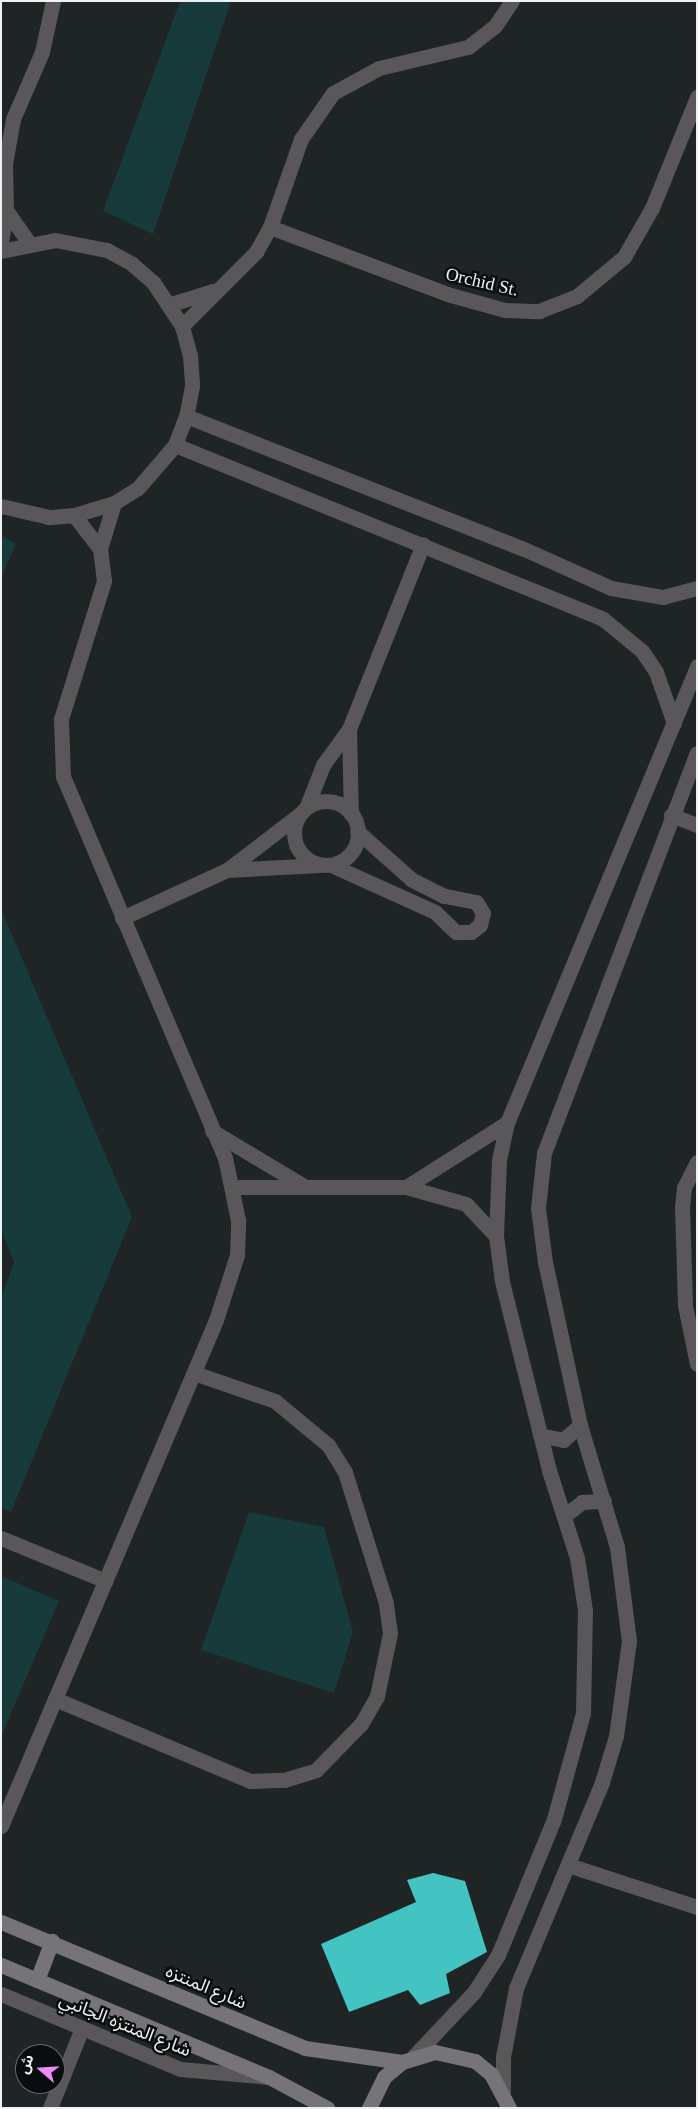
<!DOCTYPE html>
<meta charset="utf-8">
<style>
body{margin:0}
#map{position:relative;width:698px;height:2109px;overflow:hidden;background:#1f2424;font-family:"Times New Roman","Noto Sans Arabic",serif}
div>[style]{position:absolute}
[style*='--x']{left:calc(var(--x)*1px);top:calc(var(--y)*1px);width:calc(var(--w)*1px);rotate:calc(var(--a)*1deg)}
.green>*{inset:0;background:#173a3a}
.building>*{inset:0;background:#43c4c3}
.street>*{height:15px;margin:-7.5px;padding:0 7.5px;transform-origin:7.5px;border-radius:7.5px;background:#595759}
.street>.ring{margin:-7.5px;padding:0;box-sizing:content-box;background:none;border:15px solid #595759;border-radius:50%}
.secondary>*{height:15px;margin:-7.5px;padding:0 7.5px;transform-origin:7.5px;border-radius:7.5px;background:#777477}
span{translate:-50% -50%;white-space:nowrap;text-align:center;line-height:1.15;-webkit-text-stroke:5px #0a0d0d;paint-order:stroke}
.street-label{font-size:18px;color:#eef2f2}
.frame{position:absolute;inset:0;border:2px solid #eef2f2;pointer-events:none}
.north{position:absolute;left:15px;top:2044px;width:50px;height:50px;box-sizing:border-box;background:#0a0d0d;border:1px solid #656969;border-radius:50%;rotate:289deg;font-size:14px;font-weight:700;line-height:20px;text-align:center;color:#eef2f2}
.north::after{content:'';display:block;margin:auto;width:18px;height:22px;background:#ee8bf7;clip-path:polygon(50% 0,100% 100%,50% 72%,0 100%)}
</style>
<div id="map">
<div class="green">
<i style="clip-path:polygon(180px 1px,231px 1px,153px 234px,103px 211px)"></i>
<i style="clip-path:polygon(1px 535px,16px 544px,1px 578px)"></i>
<i style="clip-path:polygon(1px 909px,132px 1217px,11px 1512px,1px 1508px,1px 1298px,14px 1262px,1px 1230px)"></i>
<i style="clip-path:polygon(249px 1512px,324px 1527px,353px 1632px,334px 1693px,201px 1650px)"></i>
<i style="clip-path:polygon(1px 1576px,59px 1601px,1px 1737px)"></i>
</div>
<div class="building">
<i style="clip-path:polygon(433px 1873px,465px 1881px,487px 1952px,446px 1974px,450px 1993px,420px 2005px,408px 1990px,349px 2012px,321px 1944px,416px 1902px,407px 1880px)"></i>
</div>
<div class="street">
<i style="--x:6;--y:210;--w:39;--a:55"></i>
<i style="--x:270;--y:227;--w:189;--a:20.7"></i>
<i style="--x:447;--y:294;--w:60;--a:15.4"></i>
<i style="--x:505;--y:310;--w:34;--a:2"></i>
<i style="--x:539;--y:311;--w:41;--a:-21.5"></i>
<i style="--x:577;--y:296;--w:61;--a:-39.7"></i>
<i style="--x:624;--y:257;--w:56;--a:-60.3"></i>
<i style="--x:652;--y:208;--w:120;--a:-67.9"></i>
<i style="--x:1;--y:242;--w:32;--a:-81"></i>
<i style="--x:6;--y:210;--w:46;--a:-91.2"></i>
<i style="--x:5;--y:164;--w:46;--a:-79.9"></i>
<i style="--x:13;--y:119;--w:73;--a:-66.6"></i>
<i style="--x:42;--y:52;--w:52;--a:-77.8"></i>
<i style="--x:1;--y:251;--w:55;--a:-11.5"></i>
<i style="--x:55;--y:240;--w:53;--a:10.9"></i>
<i style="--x:107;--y:250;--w:29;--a:29"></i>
<i style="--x:132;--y:264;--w:28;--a:41"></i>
<i style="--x:153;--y:282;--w:53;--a:56.6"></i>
<i style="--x:182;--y:326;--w:30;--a:75"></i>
<i style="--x:190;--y:355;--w:31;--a:86"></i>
<i style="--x:192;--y:386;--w:31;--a:101"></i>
<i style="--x:186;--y:416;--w:31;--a:111"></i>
<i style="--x:175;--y:445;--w:57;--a:130.7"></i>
<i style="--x:138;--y:488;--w:28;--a:148"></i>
<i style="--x:114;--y:503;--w:42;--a:163.3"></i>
<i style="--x:74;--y:515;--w:25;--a:175"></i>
<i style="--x:49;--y:517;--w:49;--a:-167.1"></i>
<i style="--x:171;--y:304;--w:44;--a:-17.2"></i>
<i style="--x:182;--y:326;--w:105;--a:-45"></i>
<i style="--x:256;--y:252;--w:29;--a:-61"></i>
<i style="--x:270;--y:227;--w:93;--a:-70.6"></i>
<i style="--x:301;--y:139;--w:56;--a:-55.2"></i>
<i style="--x:333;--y:93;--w:52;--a:-28.5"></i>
<i style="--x:379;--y:68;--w:91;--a:-13.3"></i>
<i style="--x:468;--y:47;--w:34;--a:-38"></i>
<i style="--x:495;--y:26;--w:30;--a:-56"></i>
<i style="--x:186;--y:416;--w:363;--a:21.5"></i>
<i style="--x:524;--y:549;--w:95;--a:24.1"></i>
<i style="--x:611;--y:588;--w:53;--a:9.8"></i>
<i style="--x:663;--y:597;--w:35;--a:-15"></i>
<i style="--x:175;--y:445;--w:462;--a:22.1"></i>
<i style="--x:603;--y:619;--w:50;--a:39.4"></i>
<i style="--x:642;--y:651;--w:25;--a:56"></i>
<i style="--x:656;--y:672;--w:54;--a:70.6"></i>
<i style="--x:100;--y:549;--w:48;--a:-73.1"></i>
<i style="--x:349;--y:729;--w:85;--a:88.7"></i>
<i class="ring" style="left:294px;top:801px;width:49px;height:49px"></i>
<i style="--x:307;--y:806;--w:44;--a:-68.7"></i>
<i style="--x:323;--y:765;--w:44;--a:-54.2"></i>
<i style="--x:349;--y:729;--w:199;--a:-68.2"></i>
<i style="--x:671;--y:815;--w:28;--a:21"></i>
<i style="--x:331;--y:865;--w:114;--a:24.3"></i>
<i style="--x:435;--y:912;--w:29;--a:44"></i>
<i style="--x:456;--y:932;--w:15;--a:0"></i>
<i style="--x:471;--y:932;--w:11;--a:-38"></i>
<i style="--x:480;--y:925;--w:12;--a:-76"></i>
<i style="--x:483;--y:913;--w:13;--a:-122"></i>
<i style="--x:476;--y:902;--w:33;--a:-169"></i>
<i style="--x:444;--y:896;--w:37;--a:-153"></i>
<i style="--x:411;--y:879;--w:72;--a:-138.4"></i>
<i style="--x:227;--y:870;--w:93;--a:-3.1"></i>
<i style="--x:122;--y:918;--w:115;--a:-24.6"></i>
<i style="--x:227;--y:870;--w:92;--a:-37.5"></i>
<i style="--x:212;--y:1131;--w:107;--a:30.9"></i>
<i style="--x:697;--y:1162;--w:29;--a:117"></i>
<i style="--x:684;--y:1188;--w:19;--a:96"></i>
<i style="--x:682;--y:1207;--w:98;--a:88.2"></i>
<i style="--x:685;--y:1305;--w:60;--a:78.5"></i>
<i style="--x:232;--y:1187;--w:174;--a:0"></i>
<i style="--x:406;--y:1187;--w:62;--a:15.8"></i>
<i style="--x:466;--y:1204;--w:44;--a:46.8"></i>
<i style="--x:406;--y:1187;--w:120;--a:-32.4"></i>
<i style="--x:540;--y:1435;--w:24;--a:12"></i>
<i style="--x:563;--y:1440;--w:23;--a:-41"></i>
<i style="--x:564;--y:1516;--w:23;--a:-38"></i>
<i style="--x:582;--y:1502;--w:22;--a:-3"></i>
<i style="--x:1;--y:1538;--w:113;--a:22.3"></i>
<i style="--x:55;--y:1699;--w:212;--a:22.8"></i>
<i style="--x:250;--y:1781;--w:34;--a:-2"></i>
<i style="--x:284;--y:1780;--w:34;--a:-17"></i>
<i style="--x:316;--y:1770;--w:64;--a:-45.6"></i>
<i style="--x:361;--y:1724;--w:32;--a:-60"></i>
<i style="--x:377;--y:1696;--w:64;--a:-78.3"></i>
<i style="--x:390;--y:1633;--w:30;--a:-98"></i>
<i style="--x:386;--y:1603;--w:137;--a:-107.4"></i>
<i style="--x:345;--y:1472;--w:32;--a:-122"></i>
<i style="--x:328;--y:1445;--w:69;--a:-140.3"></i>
<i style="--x:275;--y:1401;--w:86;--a:-160.9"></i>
<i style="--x:1;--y:1826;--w:550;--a:-66.98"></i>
<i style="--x:216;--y:1320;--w:68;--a:-72.1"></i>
<i style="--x:237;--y:1255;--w:35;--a:-88"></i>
<i style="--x:238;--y:1220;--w:63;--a:-101.8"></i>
<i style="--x:225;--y:1158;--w:414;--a:-113"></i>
<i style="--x:63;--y:777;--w:58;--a:-92"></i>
<i style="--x:61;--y:719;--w:145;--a:-72.7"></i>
<i style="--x:104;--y:581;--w:32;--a:-97"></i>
<i style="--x:100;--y:549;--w:43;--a:-127.4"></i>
<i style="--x:568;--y:1865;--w:136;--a:18"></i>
<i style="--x:1;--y:1994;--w:194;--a:22.7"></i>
<i style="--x:180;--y:2069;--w:89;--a:5.1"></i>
<i style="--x:414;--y:2056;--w:88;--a:-46.8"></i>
<i style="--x:474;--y:1992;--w:44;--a:-57"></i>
<i style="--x:498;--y:1955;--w:147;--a:-67.6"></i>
<i style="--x:554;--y:1819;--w:110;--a:-74.7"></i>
<i style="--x:583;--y:1713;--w:103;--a:-88.9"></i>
<i style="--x:585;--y:1610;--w:53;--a:-98.7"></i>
<i style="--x:577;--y:1558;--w:92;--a:-107.7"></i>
<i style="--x:549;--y:1470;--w:195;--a:-104"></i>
<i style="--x:502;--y:1281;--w:45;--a:-97.6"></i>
<i style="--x:496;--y:1236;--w:76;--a:-87.7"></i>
<i style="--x:499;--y:1160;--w:38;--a:-78"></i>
<i style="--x:507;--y:1123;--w:495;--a:-67.4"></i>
<i style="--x:503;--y:2091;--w:34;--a:-90"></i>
<i style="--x:503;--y:2057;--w:70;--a:-79.3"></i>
<i style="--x:516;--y:1988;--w:223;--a:-67.3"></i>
<i style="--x:602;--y:1782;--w:48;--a:-73.1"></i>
<i style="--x:616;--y:1736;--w:96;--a:-82.2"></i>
<i style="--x:629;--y:1641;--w:95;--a:-97.3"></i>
<i style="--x:617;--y:1547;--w:127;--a:-106.9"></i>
<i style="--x:580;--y:1425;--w:167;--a:-102.1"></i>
<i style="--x:545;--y:1262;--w:54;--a:-97.4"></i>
<i style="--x:538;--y:1208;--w:55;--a:-83.8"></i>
<i style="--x:544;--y:1153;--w:428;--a:-69.1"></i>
<i style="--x:50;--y:2108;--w:86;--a:-68.2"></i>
</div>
<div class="secondary">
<i style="--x:1;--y:1922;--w:329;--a:22.5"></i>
<i style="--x:305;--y:2048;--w:98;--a:8.2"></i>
<i style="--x:1;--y:1965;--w:290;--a:22.7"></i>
<i style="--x:269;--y:2077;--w:66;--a:28.1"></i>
<i style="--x:37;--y:1980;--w:42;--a:-69"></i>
<i style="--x:369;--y:2108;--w:34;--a:-64"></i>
<i style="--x:384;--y:2077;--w:23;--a:-40"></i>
<i style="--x:402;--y:2062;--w:34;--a:-17"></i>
<i style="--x:435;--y:2052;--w:41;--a:12.7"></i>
<i style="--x:475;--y:2061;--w:21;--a:39"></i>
<i style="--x:491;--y:2074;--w:38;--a:62"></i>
</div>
<div class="street-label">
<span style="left:482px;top:282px;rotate:13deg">Orchid St.</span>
<span style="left:206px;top:1987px;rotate:23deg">شارع المنتزه</span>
<span style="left:125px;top:2025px;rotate:22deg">شارع المنتزه الجانبي</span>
</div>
<div class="frame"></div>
<div class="north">ش</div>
</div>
